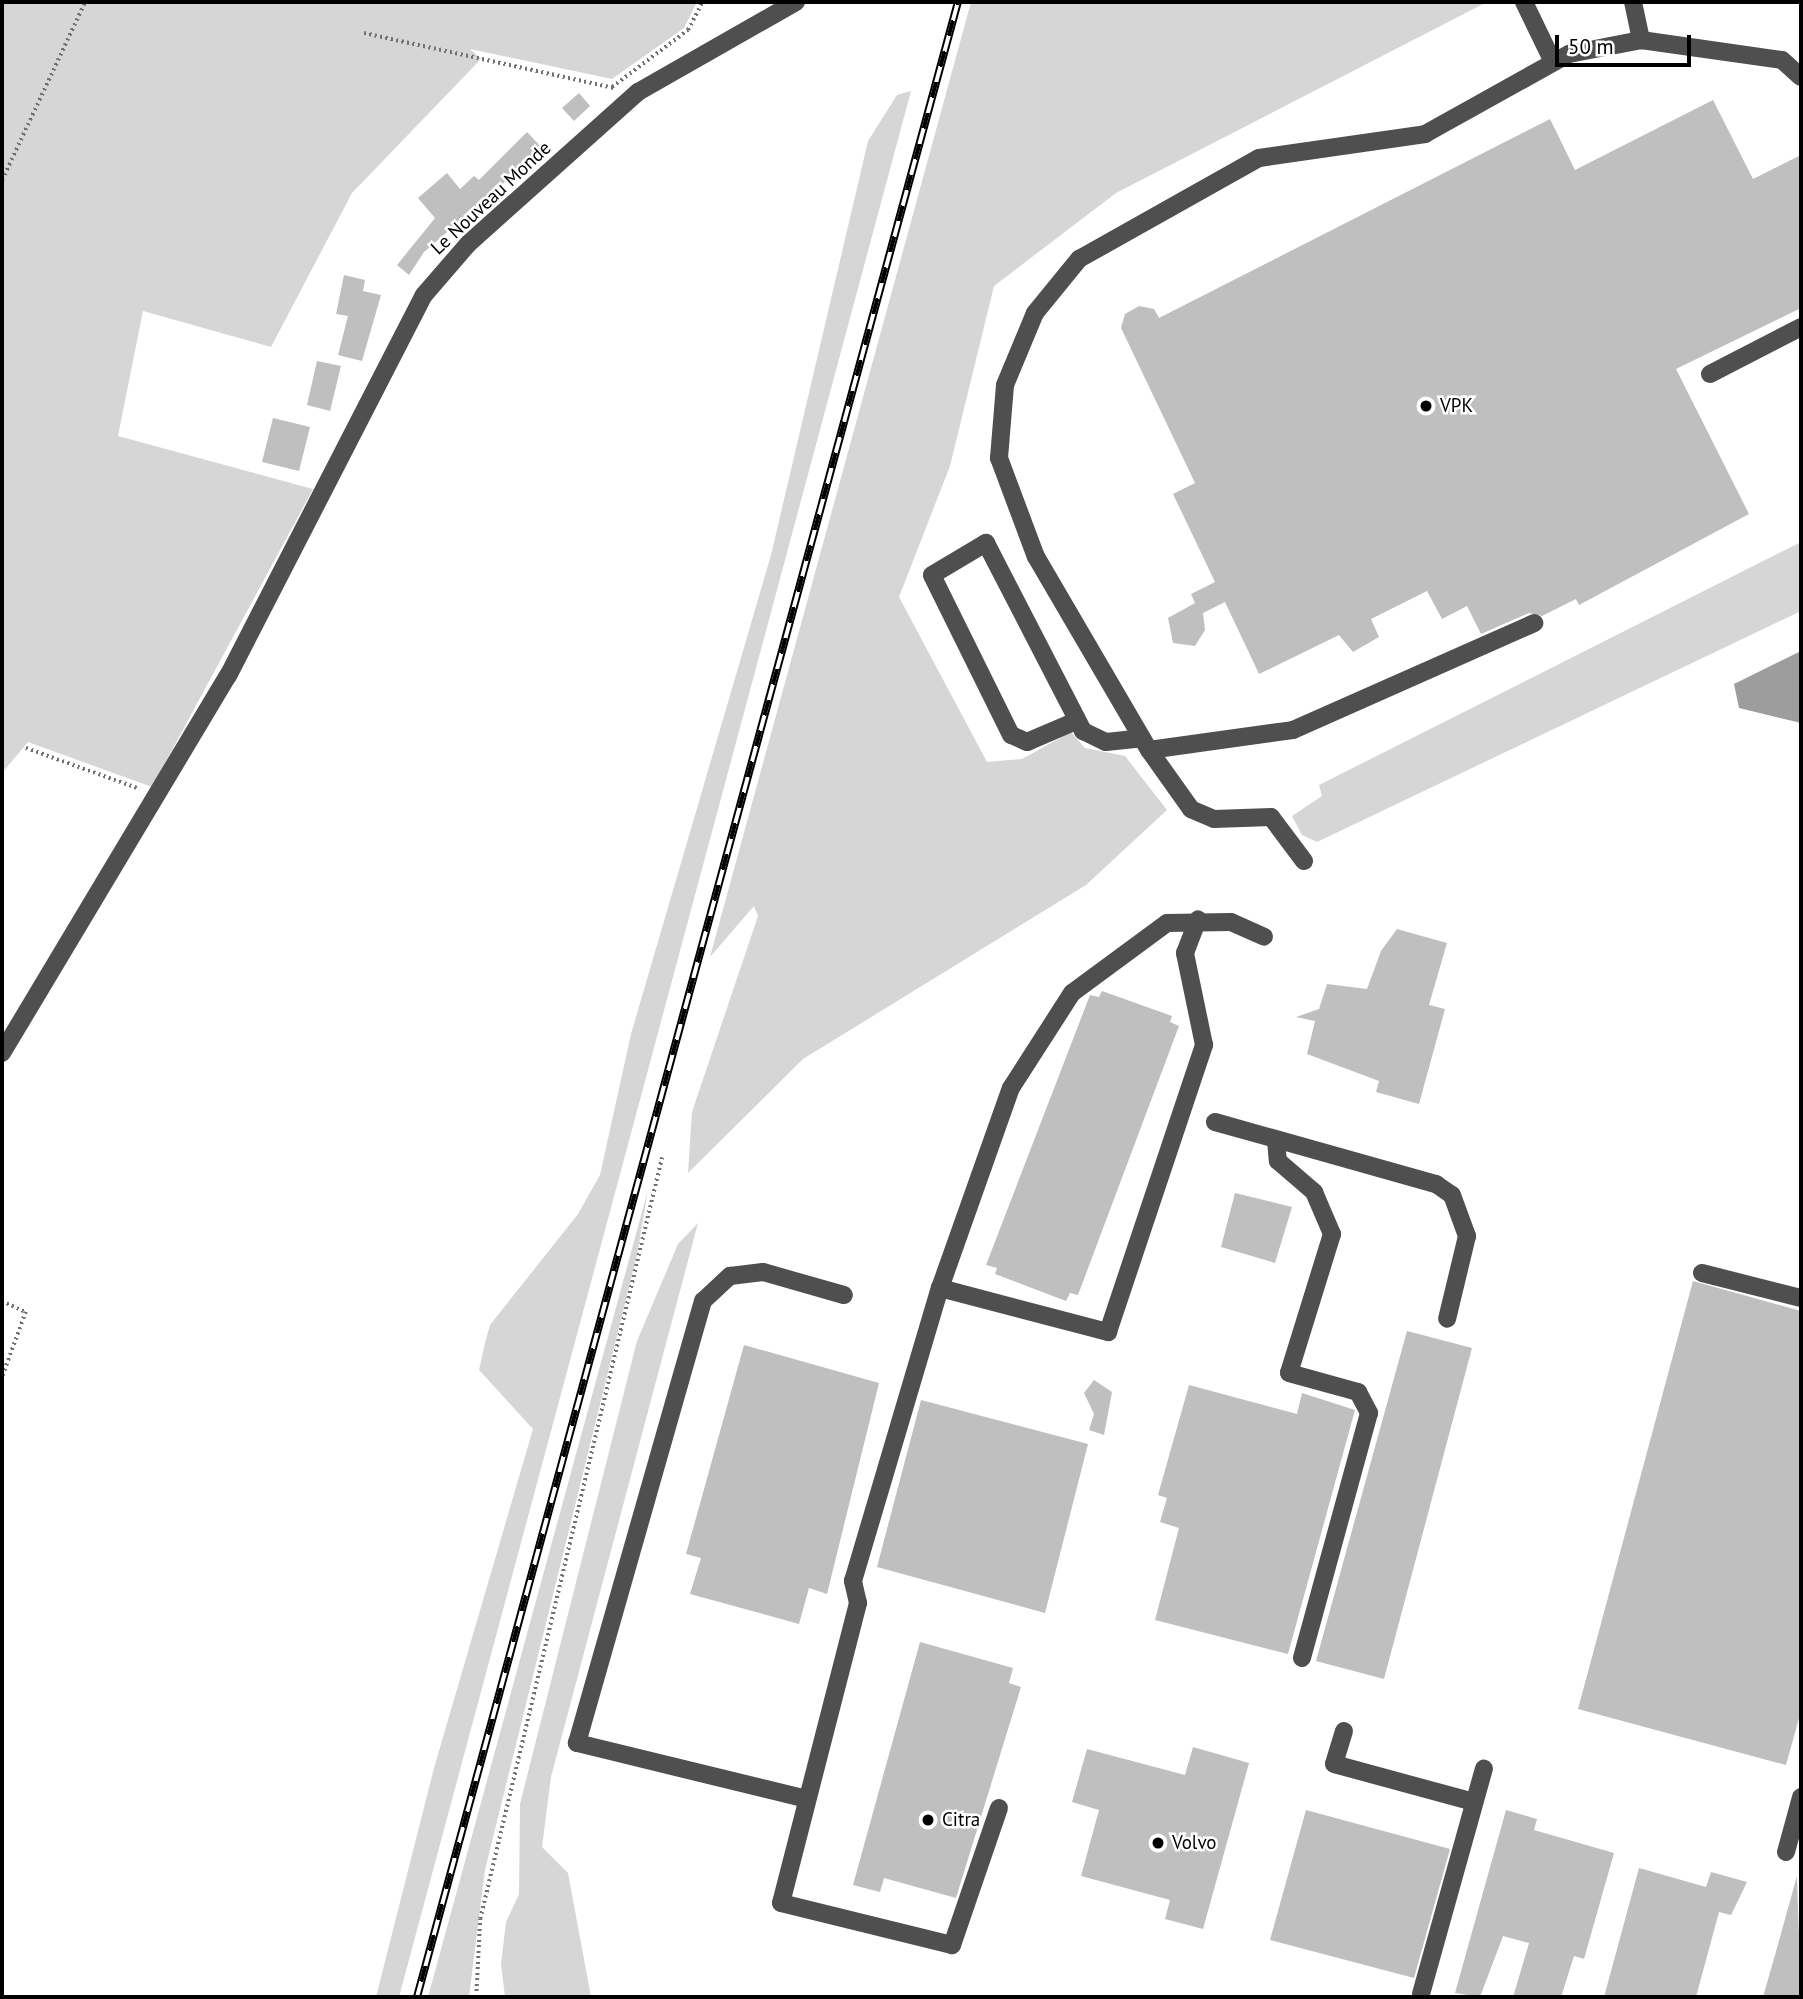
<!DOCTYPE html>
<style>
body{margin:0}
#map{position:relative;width:1803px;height:1999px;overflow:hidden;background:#fff;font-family:"PT Sans",sans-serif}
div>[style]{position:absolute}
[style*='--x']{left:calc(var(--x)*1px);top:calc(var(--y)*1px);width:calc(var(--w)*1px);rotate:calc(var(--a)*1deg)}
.green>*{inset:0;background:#d6d6d6}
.water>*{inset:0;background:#9d9d9d}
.building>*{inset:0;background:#bfbfbf}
.path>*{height:3.5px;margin-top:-1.75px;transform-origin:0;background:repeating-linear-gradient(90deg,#717171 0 2px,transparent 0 5.5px)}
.minor>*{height:18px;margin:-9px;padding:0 9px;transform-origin:9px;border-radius:9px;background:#4f4f4f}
.rail>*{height:8px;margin-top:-4px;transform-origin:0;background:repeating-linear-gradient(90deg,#fff 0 16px,#000 0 32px);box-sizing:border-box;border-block:2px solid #000}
.dots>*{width:19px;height:19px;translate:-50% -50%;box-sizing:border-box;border:4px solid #fff;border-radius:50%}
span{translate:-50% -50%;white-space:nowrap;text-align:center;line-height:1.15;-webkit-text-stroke:5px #fff;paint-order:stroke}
.street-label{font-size:19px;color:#000}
.poi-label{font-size:19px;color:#000}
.left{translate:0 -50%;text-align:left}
.frame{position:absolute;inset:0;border:4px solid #000;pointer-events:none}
.scale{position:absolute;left:1555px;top:35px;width:136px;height:32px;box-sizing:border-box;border:4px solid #000;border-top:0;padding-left:9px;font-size:21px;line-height:24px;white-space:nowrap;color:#000;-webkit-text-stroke:5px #fff;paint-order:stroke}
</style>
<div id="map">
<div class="green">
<i style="clip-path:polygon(2px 2px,697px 2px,684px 28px,612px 79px,470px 49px,481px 59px,352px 193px,271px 347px,143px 311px,118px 436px,313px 489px,152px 787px,28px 742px,2px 773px)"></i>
<i style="clip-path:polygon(971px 2px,1487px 2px,1116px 193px,994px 286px,950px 466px,899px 597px,987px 762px,1022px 759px,1071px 732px,1085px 748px,1125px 756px,1167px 810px,1086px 885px,803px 1059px,688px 1173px,692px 1112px,758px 916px,754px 906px,710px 957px)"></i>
<i style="clip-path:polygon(911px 91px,399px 1997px,376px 1997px,434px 1768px,533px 1429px,479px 1370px,485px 1343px,490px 1325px,578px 1214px,600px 1175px,631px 1034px,771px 555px,868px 141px,897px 95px)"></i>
<i style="clip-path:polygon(1801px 542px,1801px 611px,1317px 842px,1302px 835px,1292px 816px,1322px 796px,1319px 785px)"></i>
<i style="clip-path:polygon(648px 1190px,637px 1255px,485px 1870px,469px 1997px,428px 1997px)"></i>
<i style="clip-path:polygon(698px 1223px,551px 1777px,542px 1847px,568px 1873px,591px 1997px,505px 1997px,501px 1964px,506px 1922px,519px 1894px,520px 1804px,637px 1341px,678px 1244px)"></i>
</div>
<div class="water">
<i style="clip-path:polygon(1801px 651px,1801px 723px,1739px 708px,1734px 684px)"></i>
</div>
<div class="building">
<i style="clip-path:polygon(579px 93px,590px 106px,574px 121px,562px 108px)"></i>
<i style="clip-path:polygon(1713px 100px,1753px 179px,1801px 155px,1801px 308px,1676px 369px,1749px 514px,1579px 605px,1576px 599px,1542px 616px,1529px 613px,1481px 634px,1467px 606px,1442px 619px,1427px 591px,1371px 619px,1379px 637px,1353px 652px,1339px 635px,1259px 674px,1225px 602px,1203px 613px,1205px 630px,1195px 646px,1173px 643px,1168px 618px,1195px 603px,1191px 594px,1215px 582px,1173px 494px,1195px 483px,1121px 328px,1125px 314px,1139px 306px,1154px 309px,1159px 318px,1550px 119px,1575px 170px)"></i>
<i style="clip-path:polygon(527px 132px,543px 149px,424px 252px,409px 275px,397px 265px,435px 218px,418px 198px,447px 173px,460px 189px,474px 176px,479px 180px)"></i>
<i style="clip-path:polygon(344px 275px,365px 280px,363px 291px,381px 295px,362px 361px,338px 355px,348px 316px,336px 314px)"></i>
<i style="clip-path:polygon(317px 361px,341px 366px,330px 411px,307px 405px)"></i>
<i style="clip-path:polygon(273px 418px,310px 427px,299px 471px,262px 462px)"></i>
<i style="clip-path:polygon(1397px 929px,1447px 943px,1429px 1005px,1445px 1009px,1419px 1104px,1376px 1092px,1379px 1081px,1307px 1054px,1315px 1021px,1296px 1017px,1319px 1009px,1327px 984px,1367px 989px,1381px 951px)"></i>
<i style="clip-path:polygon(1102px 991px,1172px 1016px,1170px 1022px,1179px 1026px,1078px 1295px,1070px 1293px,1066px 1301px,995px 1274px,997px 1268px,986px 1265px,1090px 995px,1099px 997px)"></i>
<i style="clip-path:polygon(1235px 1193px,1292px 1207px,1275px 1263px,1221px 1247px)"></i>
<i style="clip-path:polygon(1693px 1281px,1801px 1311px,1801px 1711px,1786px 1765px,1578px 1709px)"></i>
<i style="clip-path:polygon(1407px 1331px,1472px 1348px,1384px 1679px,1316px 1661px)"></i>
<i style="clip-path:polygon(744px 1345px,879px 1383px,827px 1594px,809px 1588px,799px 1624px,690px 1594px,701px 1558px,686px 1554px)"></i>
<i style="clip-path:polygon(1094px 1380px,1112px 1392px,1104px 1435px,1089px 1430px,1094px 1414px,1084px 1393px)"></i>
<i style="clip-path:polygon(1189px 1385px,1297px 1414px,1302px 1393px,1355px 1410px,1288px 1654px,1155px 1620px,1179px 1528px,1160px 1522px,1167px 1498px,1158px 1495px)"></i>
<i style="clip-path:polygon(921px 1400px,1088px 1444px,1045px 1613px,877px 1567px)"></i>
<i style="clip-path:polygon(920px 1642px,1013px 1668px,1009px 1683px,1021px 1687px,956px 1898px,884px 1878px,880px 1892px,853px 1885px)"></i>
<i style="clip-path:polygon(1193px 1747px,1249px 1763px,1203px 1929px,1165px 1919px,1170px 1900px,1081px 1876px,1099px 1810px,1072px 1802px,1087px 1749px,1185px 1775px)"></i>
<i style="clip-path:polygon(1306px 1810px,1450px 1849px,1414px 1978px,1270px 1940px)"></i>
<i style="clip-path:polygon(1506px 1810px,1537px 1819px,1534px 1830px,1614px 1853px,1584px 1959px,1574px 1956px,1561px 1997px,1513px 1997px,1529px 1943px,1503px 1936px,1480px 1997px,1455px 1993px)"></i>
<i style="clip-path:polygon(1639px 1868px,1706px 1887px,1711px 1872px,1747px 1882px,1731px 1915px,1719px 1912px,1696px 1997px,1604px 1997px)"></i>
<i style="clip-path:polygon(1797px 1876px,1801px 1997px,1763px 1997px,1775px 1955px)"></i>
</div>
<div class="path">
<i style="--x:364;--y:33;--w:257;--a:12.4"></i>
<i style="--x:612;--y:87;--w:95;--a:-36.9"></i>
<i style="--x:688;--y:30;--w:31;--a:-63"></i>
<i style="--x:2;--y:180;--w:196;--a:-65"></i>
<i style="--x:26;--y:748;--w:121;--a:19.8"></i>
<i style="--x:2;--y:1301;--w:26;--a:25"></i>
<i style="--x:26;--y:1312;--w:70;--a:110"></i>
<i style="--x:476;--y:1997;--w:78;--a:-87.1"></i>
<i style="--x:480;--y:1919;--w:783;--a:-76.57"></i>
</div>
<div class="minor">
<i style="--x:1524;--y:2;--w:67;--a:64.2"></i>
<i style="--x:1633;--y:2;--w:39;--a:78"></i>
<i style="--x:1641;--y:40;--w:142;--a:8.1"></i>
<i style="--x:1782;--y:60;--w:25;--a:42"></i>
<i style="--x:1710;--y:374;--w:102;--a:-27.3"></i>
<i style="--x:1076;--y:721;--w:53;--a:156.8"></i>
<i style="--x:1027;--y:742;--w:17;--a:-156"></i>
<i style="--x:1011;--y:735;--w:178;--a:-116.3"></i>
<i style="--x:932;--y:575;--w:63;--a:-30.7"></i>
<i style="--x:986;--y:543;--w:212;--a:62.7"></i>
<i style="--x:1083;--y:731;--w:25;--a:26"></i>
<i style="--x:1106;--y:742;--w:36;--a:-6"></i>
<i style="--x:1149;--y:750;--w:145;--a:-7.9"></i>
<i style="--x:1293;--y:730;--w:264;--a:-23.9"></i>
<i style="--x:1304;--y:861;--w:55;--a:-126.9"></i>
<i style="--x:1271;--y:817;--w:57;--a:178"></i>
<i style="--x:1214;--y:819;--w:25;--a:-157"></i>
<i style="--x:1191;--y:809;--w:72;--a:-125.4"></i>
<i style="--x:1149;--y:750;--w:224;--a:-120.3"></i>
<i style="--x:1036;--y:557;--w:106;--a:-110.5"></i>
<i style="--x:999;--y:458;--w:73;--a:-85.3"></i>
<i style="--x:1005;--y:385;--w:78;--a:-67.4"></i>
<i style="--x:1035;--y:313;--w:70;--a:-50.8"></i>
<i style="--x:1079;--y:259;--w:206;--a:-29.3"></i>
<i style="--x:1259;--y:158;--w:168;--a:-8.2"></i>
<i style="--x:1425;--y:134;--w:165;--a:-29.1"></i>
<i style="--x:1569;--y:54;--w:73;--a:-11"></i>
<i style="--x:2;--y:1053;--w:440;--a:-59.1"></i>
<i style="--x:228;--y:676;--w:428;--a:-62.8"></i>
<i style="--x:424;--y:295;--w:67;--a:-49.2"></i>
<i style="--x:468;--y:244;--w:228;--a:-41.8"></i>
<i style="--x:638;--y:92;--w:182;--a:-29.7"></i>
<i style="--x:1215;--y:1122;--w:230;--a:15.7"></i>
<i style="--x:1436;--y:1184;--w:19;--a:35"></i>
<i style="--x:1452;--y:1195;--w:44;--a:69.9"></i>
<i style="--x:1467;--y:1236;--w:85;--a:103.5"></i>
<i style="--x:1276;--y:1140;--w:21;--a:85"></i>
<i style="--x:1278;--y:1161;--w:48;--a:40.7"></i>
<i style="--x:1314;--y:1192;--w:46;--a:66.8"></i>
<i style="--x:1332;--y:1234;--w:145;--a:107.2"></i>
<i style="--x:1289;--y:1373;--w:72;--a:15.4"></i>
<i style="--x:1358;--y:1392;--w:24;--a:62"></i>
<i style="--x:1369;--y:1413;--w:254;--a:105.3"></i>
<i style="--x:1702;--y:1273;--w:102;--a:14.2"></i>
<i style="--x:940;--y:1288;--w:174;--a:14.7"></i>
<i style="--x:1108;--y:1332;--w:303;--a:-71.5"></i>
<i style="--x:1204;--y:1045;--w:94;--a:-101.7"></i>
<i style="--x:1185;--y:953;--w:36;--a:-69"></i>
<i style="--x:1344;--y:1731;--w:34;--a:107"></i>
<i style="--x:1334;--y:1764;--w:145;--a:15.2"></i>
<i style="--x:807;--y:1799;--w:237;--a:-166.3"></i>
<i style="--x:577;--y:1743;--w:460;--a:-74.1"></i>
<i style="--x:703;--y:1301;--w:37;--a:-43"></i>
<i style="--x:730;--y:1276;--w:33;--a:-7"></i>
<i style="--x:763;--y:1272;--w:84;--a:15.9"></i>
<i style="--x:999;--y:1808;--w:145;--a:108.9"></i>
<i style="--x:952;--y:1945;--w:176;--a:-166.2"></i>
<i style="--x:781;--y:1903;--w:310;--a:-75.6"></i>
<i style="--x:858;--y:1603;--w:23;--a:-103"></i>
<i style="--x:853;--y:1581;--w:306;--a:-73.5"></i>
<i style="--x:940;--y:1288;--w:212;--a:-70.5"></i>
<i style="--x:1011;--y:1088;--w:113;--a:-57.3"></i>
<i style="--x:1072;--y:993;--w:118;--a:-36.4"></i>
<i style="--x:1167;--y:923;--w:64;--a:-0.9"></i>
<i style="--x:1231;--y:922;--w:36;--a:24"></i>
<i style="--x:1786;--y:1852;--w:57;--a:-74.7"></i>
<i style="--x:1421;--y:1994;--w:234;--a:-74.4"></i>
</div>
<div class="rail">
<i style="--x:417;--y:1997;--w:2067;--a:-74.83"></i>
</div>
<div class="dots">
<i style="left:1426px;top:406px;background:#000"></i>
<i style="left:928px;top:1820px;background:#000"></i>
<i style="left:1158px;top:1843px;background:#000"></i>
</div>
<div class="street-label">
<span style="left:491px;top:198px;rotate:-43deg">Le Nouveau Monde</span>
</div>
<div class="poi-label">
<span class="left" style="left:1440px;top:406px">VPK</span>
<span class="left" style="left:942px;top:1820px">Citra</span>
<span class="left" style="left:1172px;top:1843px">Volvo</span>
</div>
<div class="frame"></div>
<div class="scale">50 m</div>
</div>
